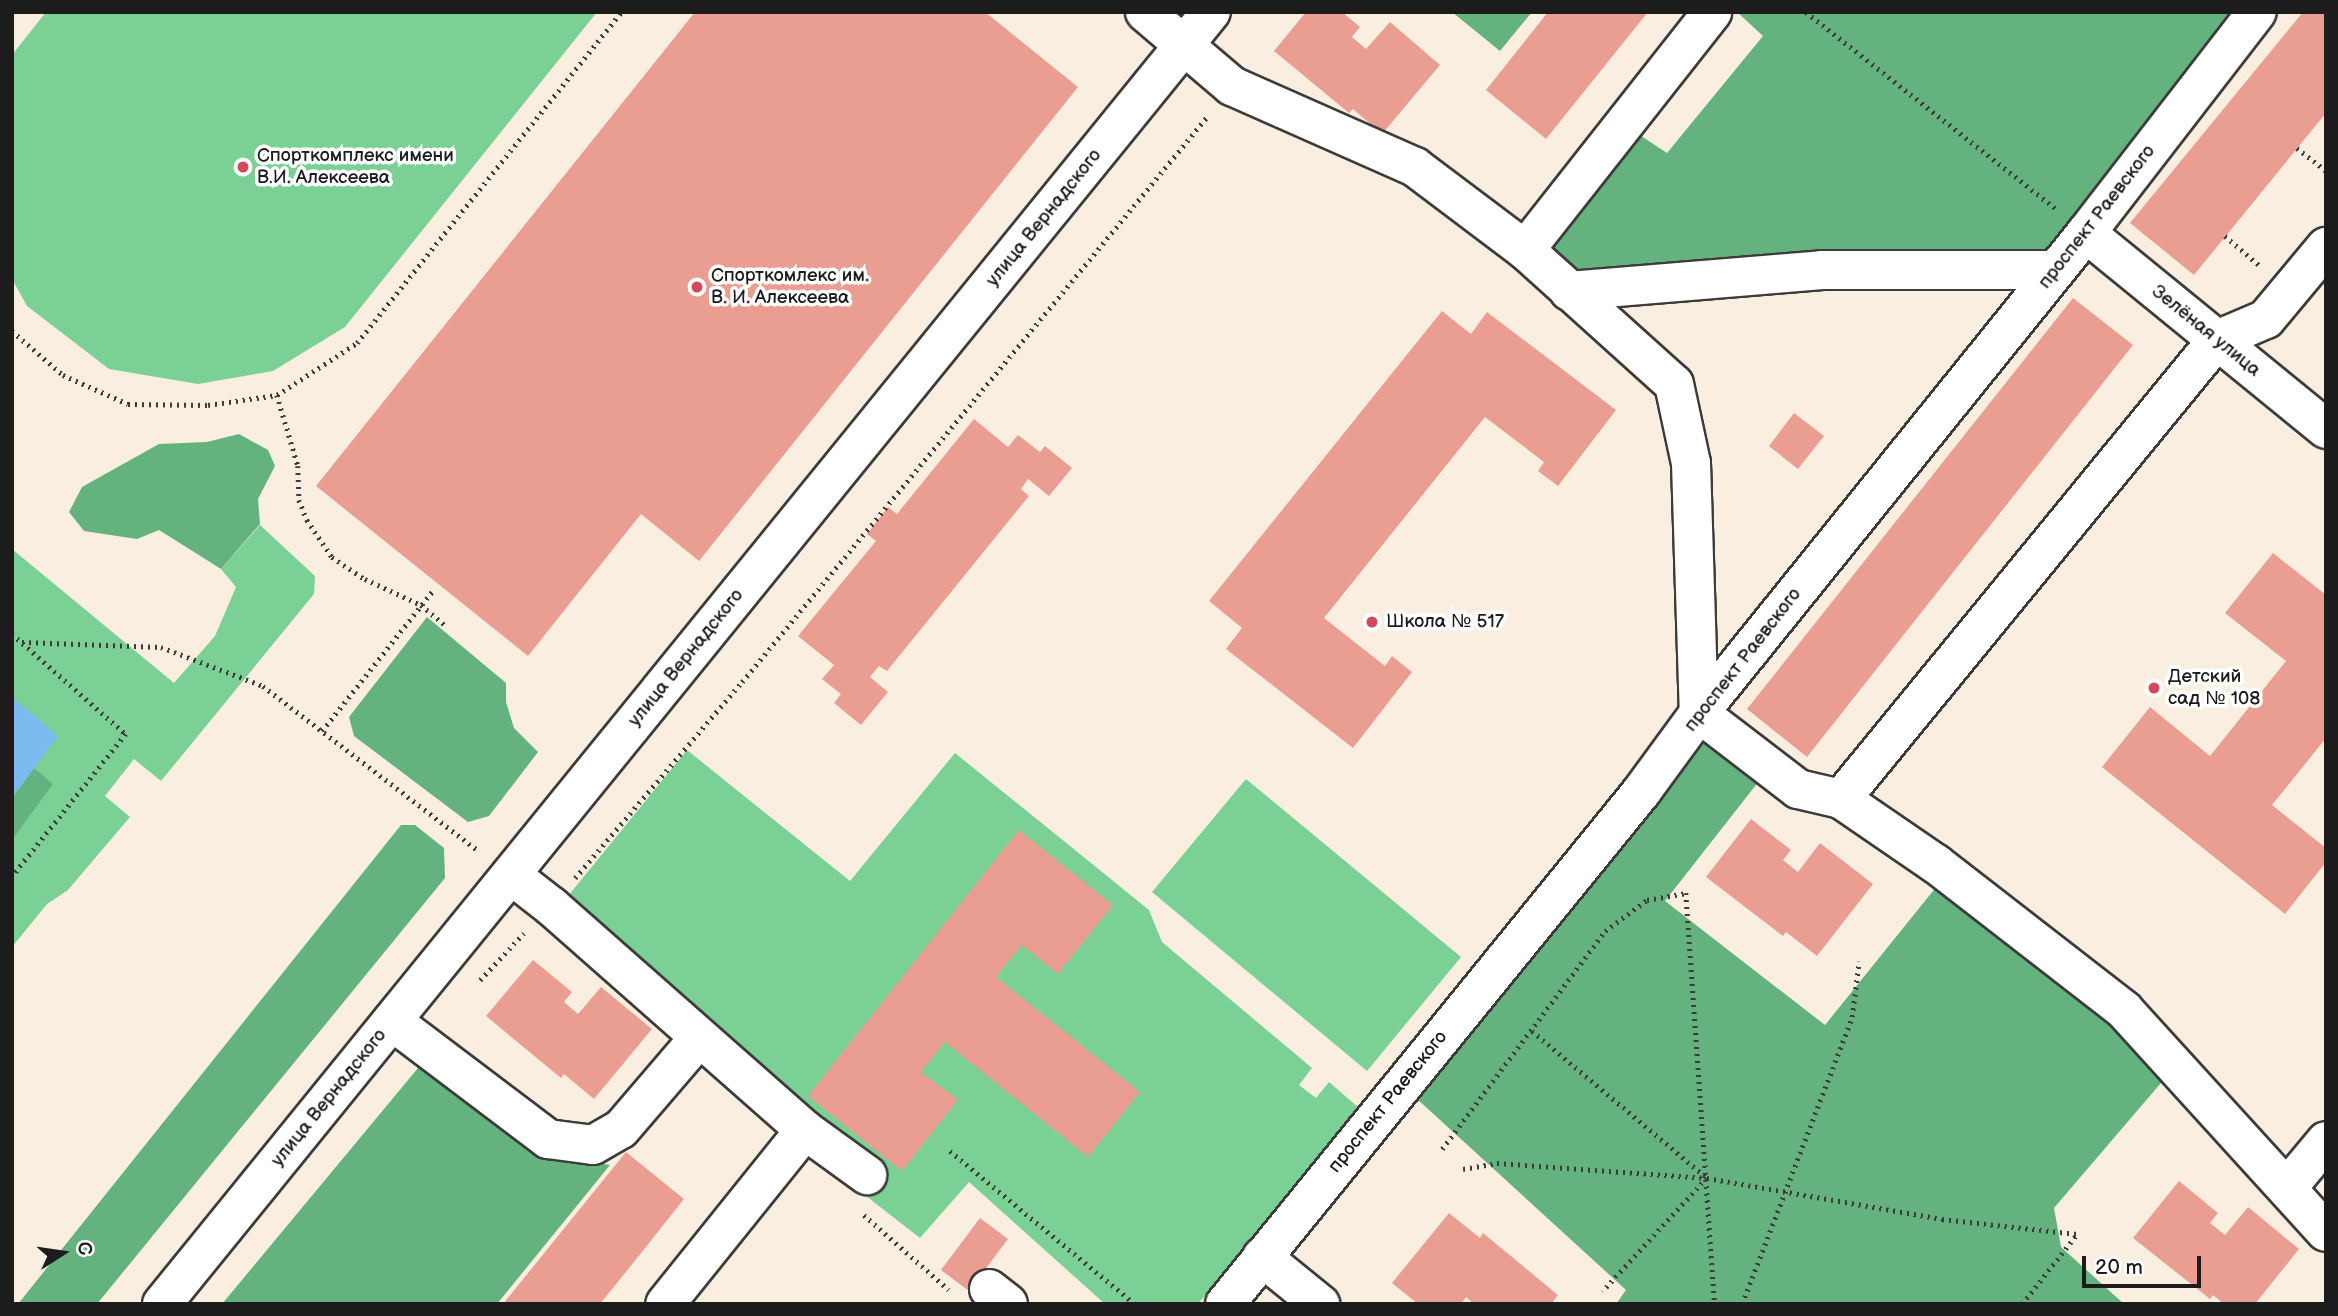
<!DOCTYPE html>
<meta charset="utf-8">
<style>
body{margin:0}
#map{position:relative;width:2338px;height:1316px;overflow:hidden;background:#f9eee0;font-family:"Balsamiq Sans",sans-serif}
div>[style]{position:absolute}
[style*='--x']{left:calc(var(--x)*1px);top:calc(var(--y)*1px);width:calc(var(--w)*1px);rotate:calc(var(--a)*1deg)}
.green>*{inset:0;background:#7bd195}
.forest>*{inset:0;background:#64b37e}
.water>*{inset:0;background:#7bb9ee}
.building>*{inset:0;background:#e99e91}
.path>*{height:4.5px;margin-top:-2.25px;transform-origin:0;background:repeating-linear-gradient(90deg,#3d3c39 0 2px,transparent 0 7px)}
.roads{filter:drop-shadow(2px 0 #3d3c39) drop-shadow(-2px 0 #3d3c39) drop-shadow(0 2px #3d3c39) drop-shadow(0 -2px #3d3c39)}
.minor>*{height:38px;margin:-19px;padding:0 19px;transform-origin:19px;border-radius:19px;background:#fff}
.dots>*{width:19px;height:19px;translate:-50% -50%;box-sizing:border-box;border:4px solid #fff;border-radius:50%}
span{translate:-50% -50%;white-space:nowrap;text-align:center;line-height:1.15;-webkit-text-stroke:7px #fff;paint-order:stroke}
.poi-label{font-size:19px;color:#1c1c1c}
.left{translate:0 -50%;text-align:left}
.street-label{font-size:19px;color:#1c1c1c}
.frame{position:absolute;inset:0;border:14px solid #1c1c1c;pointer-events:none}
.north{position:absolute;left:28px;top:1218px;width:70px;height:70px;-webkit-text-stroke:5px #fff;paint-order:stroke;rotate:78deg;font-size:19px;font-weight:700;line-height:28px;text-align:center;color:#1c1c1c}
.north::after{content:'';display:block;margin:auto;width:24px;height:32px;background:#1c1c1c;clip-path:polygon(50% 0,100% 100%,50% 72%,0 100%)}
.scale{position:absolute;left:2082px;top:1256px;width:119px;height:32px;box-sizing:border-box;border:4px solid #1c1c1c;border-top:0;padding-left:9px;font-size:21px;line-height:24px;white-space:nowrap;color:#1c1c1c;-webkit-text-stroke:5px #fff;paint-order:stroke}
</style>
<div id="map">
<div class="green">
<i style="clip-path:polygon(46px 12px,597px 12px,345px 327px,273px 371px,198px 384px,109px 369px,27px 306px,12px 279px,12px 55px)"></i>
<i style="clip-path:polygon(260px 525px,315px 576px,314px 594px,161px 781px,134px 759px,105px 796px,130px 817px,68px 890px,47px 904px,12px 947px,12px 549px,174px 683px,215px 636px,236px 587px,221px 569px)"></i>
<i style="clip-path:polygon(687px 750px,850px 881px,955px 753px,1149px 910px,1162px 942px,1312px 1068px,1299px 1085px,1316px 1098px,1329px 1082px,1359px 1108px,1198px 1304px,1105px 1304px,969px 1182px,920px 1238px,866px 1196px,867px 1175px,707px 1027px,564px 901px)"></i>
<i style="clip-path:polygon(1246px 779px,1461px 957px,1367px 1071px,1152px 892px)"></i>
</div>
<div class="forest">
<i style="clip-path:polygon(1452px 12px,1532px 12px,1500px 51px)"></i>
<i style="clip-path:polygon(1737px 12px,2236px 12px,2050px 256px,1577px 277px,1546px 250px,1635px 132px,1667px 153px,1763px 36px)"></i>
<i style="clip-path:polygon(239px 434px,268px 450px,275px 466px,258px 499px,260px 524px,221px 569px,159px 530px,137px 539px,84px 531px,69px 512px,82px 487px,159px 444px,207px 442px)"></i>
<i style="clip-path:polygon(427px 617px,506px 683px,506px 702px,514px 728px,538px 752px,489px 816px,468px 822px,354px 736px,349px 717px)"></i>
<i style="clip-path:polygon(1697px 739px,1759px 781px,1665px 901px,1825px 1025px,1937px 886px,2108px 1023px,2166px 1077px,2054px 1208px,2061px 1247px,2124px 1304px,1616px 1304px,1626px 1290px,1416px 1098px)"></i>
<i style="clip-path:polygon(34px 768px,53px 784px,12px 840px,12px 798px)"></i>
<i style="clip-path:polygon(401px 825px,415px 825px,444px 848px,445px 878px,97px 1304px,18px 1304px)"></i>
<i style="clip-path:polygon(423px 1062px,543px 1153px,610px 1165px,497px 1304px,222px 1304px)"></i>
</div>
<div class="water">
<i style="clip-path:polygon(12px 697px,58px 736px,12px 798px)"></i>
</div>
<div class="building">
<i style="clip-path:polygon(695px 12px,985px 12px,1078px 87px,699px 561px,641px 514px,528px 656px,316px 486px)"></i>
<i style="clip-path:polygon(1306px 12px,1342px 12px,1360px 27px,1352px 37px,1366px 49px,1390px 22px,1440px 65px,1382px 134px,1353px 109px,1349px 113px,1274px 51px)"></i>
<i style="clip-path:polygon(1548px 12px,1648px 12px,1546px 139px,1486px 90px)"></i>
<i style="clip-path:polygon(2303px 12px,2326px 12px,2326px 113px,2194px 275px,2130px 223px)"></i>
<i style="clip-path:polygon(2073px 298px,2133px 345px,1807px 757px,1747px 709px)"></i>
<i style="clip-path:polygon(1442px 311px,1471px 334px,1487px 312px,1616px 410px,1558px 486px,1538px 471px,1544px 462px,1485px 417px,1324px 618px,1385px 666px,1392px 656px,1412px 672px,1353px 748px,1226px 649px,1242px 628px,1209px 601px)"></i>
<i style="clip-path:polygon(1794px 413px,1824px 436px,1798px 469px,1769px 446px)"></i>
<i style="clip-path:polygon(974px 419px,1008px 447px,1018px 435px,1040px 452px,1045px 446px,1072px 468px,1049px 496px,1028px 479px,1021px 489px,1029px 496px,887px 671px,879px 666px,870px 677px,888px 692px,861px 725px,834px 703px,841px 694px,822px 679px,834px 665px,798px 636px,876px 541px,867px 534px,878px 520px,888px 507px,897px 514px)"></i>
<i style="clip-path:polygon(2273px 553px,2326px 595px,2326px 738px,2272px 805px,2326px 848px,2326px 862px,2285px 914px,2102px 767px,2150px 707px,2210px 756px,2286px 661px,2225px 613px)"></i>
<i style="clip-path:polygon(1751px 819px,1791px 850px,1783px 860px,1798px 872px,1820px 843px,1873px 884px,1817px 956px,1786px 932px,1783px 936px,1706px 877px)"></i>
<i style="clip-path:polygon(1019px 830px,1113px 905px,1058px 974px,1022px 945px,996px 977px,1140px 1092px,1088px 1157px,945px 1042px,921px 1072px,958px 1100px,902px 1171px,808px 1096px)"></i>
<i style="clip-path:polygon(533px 960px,572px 992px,564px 1002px,578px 1014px,601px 987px,652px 1029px,594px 1099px,564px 1074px,561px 1078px,486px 1016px)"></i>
<i style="clip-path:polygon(626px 1152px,684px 1199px,642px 1252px,600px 1304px,503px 1304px)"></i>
<i style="clip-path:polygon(2179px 1181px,2218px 1213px,2210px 1223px,2225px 1235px,2248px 1207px,2299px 1249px,2255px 1304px,2224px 1304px,2213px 1295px,2210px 1299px,2133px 1238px)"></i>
<i style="clip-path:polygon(1449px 1213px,1480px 1238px,1483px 1233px,1558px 1295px,1551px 1304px,1474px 1304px,1466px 1297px,1461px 1304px,1418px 1304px,1392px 1283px)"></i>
<i style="clip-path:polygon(980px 1218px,1008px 1239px,969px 1291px,941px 1270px)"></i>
</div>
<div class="path">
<i style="--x:1806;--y:12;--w:318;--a:38.2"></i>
<i style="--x:2297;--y:148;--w:37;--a:38"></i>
<i style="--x:2225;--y:236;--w:45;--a:40.5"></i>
<i style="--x:12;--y:331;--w:67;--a:40.8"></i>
<i style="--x:63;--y:375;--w:71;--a:24"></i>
<i style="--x:128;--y:404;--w:80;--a:0.7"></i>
<i style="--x:208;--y:405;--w:70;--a:-8.2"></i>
<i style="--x:277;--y:395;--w:95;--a:-33"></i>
<i style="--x:357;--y:343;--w:423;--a:-51.4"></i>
<i style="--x:277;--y:395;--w:74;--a:73.5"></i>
<i style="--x:298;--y:466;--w:34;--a:88"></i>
<i style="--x:299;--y:500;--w:22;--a:68"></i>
<i style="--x:307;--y:520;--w:45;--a:56"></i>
<i style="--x:332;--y:557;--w:40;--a:34"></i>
<i style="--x:365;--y:579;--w:62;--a:24.9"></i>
<i style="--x:421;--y:605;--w:31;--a:40"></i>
<i style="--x:12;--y:634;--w:152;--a:41.3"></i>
<i style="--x:126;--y:734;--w:183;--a:128.6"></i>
<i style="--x:22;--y:642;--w:139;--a:2.1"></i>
<i style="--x:161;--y:647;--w:109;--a:20.9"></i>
<i style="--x:263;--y:686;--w:272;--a:37.4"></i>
<i style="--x:322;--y:731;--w:181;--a:-51.7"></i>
<i style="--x:575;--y:878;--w:257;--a:-49.6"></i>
<i style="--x:742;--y:682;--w:732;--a:-50.55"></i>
<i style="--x:480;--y:980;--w:64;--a:-46.9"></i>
<i style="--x:1532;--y:1031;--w:229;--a:40"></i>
<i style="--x:1707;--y:1178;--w:154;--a:132.6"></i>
<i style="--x:1442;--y:1149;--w:272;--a:-53.2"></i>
<i style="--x:1605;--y:931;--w:52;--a:-36.4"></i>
<i style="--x:1647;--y:900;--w:40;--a:-10"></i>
<i style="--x:1686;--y:893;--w:412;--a:86"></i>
<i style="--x:950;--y:1151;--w:240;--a:39.6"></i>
<i style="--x:1463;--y:1169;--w:35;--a:-10"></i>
<i style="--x:1497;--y:1163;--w:211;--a:4.1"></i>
<i style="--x:1707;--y:1178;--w:239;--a:9.9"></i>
<i style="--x:1942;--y:1219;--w:136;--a:6.3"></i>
<i style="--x:864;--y:1215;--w:113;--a:41.4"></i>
<i style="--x:1742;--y:1304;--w:307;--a:-69"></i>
<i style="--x:1852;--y:1017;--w:56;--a:-82.9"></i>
<i style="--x:2022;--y:1304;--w:89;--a:-51.8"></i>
</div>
<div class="roads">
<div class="minor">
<i style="--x:1145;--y:12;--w:114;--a:40.4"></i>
<i style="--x:1232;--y:86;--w:200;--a:23.9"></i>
<i style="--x:1415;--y:167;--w:138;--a:37"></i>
<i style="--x:1525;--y:250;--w:200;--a:42"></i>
<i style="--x:1674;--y:384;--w:81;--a:77.9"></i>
<i style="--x:1691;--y:463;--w:250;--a:88.2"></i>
<i style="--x:1699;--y:713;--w:125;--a:37.5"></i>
<i style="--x:1798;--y:789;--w:44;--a:13.1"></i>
<i style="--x:1841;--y:799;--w:115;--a:34.4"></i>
<i style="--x:1936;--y:864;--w:238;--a:37.8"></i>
<i style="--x:2124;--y:1010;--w:300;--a:47.7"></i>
<i style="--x:2086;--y:233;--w:310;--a:39.2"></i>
<i style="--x:1525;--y:250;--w:303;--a:-51.8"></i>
<i style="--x:1569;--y:291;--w:254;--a:-4.7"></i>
<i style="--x:1822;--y:270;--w:233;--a:0"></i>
<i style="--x:1841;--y:799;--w:593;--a:-50.68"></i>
<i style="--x:2217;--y:340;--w:53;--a:-23.2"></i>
<i style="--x:2266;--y:319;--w:94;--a:-50.2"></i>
<i style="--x:511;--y:875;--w:51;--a:37.8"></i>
<i style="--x:551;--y:906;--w:339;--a:41.4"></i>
<i style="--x:805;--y:1130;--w:223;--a:128.8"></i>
<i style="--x:392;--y:1021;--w:196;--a:37.1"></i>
<i style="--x:548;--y:1139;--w:45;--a:7.6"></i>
<i style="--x:593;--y:1145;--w:32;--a:-30"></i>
<i style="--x:621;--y:1129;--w:120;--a:-49.4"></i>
<i style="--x:805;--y:1130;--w:77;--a:36"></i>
<i style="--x:2287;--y:1188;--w:61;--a:-50.3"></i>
<i style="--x:1262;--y:1257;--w:75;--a:39"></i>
<i style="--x:989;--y:1289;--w:24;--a:38"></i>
<i style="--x:162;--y:1304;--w:1664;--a:-50.93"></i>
<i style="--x:1225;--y:1304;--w:661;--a:-50.89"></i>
<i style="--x:1642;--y:791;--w:97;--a:-53.8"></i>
<i style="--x:1699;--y:713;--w:617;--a:-51.12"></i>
<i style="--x:2086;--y:233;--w:279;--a:-52.3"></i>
</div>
</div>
<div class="dots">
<i style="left:243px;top:167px;background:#d1495b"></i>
<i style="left:697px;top:287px;background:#d1495b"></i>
<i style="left:1372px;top:622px;background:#d1495b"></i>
<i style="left:2154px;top:688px;background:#d1495b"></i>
</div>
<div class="poi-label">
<span class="left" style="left:257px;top:167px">Спорткомплекс имени<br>В.И. Алексеева</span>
<span class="left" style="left:711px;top:287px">Спорткомлекс им.<br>В. И. Алексеева</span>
<span class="left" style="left:1386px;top:622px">Школа № 517</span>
<span class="left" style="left:2168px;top:688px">Детский<br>сад № 108</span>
</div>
<div class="street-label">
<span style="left:2097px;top:217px;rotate:-52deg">проспект Раевского</span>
<span style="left:1044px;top:218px;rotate:-51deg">улица Вернадского</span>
<span style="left:2206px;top:331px;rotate:39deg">Зелёная улица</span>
<span style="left:686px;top:658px;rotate:-51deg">улица Вернадского</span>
<span style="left:1743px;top:660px;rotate:-52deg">проспект Раевского</span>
<span style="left:329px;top:1098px;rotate:-51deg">улица Вернадского</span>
<span style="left:1388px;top:1102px;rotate:-51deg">проспект Раевского</span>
</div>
<div class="frame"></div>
<div class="north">С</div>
<div class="scale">20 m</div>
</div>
